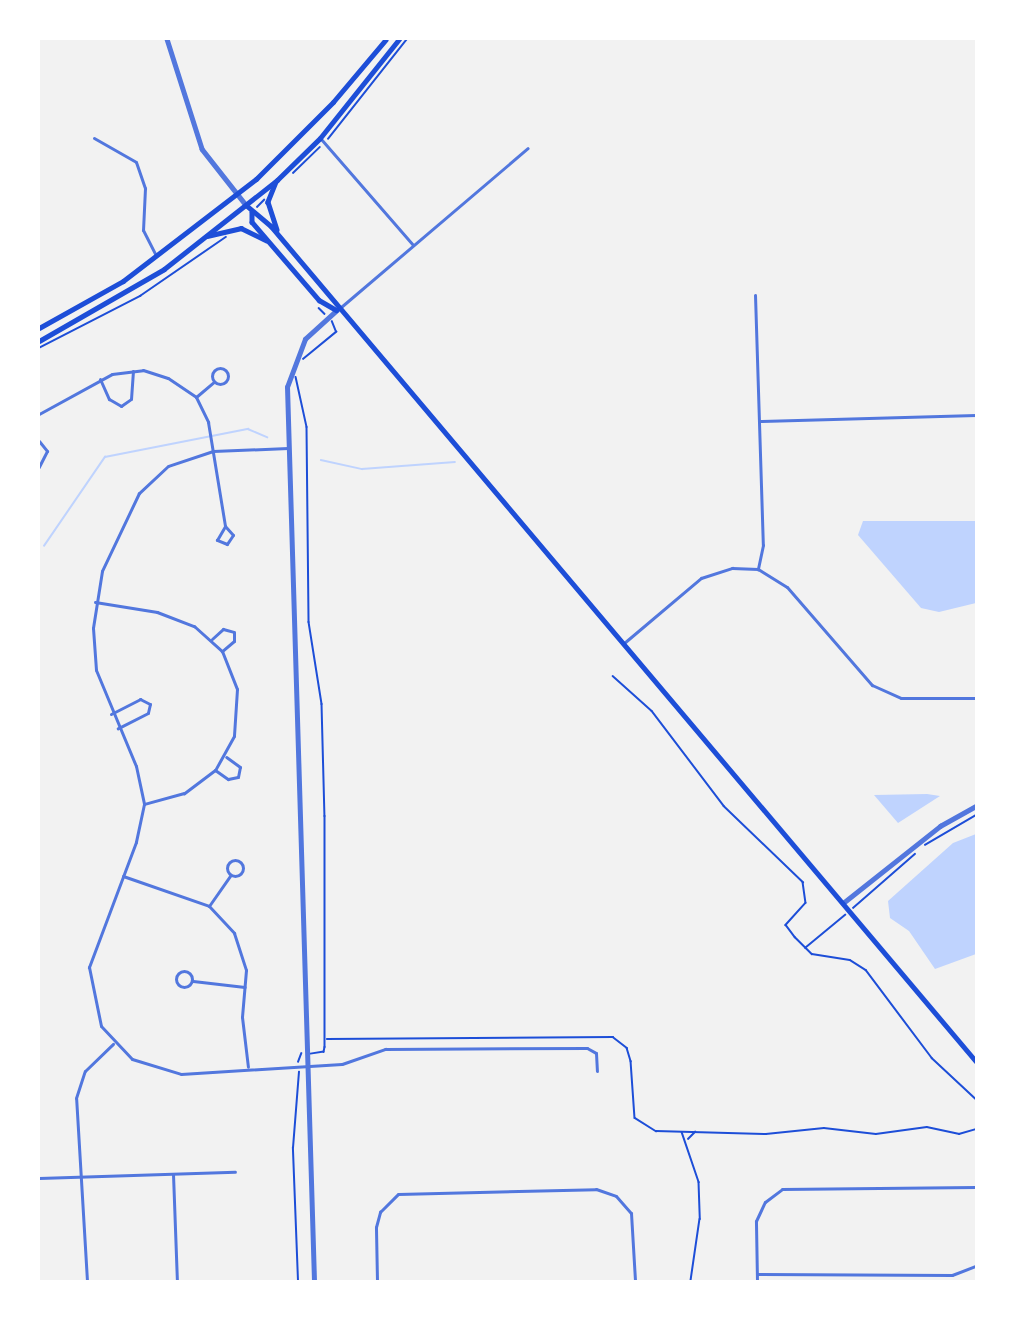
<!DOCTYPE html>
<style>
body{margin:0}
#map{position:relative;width:1015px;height:1320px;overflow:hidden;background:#f2f2f2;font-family:"Varela Round",sans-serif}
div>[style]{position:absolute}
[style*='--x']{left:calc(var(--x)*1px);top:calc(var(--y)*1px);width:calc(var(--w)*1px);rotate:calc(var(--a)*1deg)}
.water>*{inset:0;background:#bfd3fe}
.stream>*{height:1.5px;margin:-0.75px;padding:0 0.75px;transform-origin:0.75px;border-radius:0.75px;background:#bfd3fe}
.path>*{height:1.5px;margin:-0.75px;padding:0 0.75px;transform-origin:0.75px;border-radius:0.75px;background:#1d4ed8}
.minor>*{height:3px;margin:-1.5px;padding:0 1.5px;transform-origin:1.5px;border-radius:1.5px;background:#5277de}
.minor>.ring{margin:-1.5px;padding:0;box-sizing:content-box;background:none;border:3px solid #5277de;border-radius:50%}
.tertiary>*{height:4.5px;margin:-2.25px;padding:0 2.25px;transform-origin:2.25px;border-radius:2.25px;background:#5277de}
.secondary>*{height:4.5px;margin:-2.25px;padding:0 2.25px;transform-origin:2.25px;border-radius:2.25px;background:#1d4ed8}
.primary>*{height:5px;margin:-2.5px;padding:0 2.5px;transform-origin:2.5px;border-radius:2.5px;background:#1d4ed8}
span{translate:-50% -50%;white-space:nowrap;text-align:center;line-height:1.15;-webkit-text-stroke:6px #fff;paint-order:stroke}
.frame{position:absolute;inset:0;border:40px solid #fff;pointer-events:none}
</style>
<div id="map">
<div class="water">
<i style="clip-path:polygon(863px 521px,976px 521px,976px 603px,939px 612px,921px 608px,858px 535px)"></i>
<i style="clip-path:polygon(927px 794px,940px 796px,898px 823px,874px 795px)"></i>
<i style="clip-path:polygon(976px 834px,976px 954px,935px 969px,909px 931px,890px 918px,888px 901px,953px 843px)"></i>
</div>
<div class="stream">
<i style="--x:321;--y:460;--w:42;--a:12.4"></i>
<i style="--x:362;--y:469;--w:93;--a:-4.3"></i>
<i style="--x:44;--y:546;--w:108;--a:-55.6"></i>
<i style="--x:105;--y:457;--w:146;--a:-11.1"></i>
<i style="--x:248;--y:429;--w:21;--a:23"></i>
</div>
<div class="path">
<i style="--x:328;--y:139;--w:127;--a:-51.7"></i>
<i style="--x:293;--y:173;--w:37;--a:-44"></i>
<i style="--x:257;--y:207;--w:10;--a:-45"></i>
<i style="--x:319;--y:308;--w:8;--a:45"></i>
<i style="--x:39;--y:348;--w:114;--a:-27.2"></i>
<i style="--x:140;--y:296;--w:104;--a:-34.5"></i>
<i style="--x:303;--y:359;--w:43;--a:-39.3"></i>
<i style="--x:336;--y:332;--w:11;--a:-112"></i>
<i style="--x:296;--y:377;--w:51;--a:77.6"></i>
<i style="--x:307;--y:427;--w:195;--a:89.4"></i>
<i style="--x:309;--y:622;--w:83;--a:81"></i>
<i style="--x:322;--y:704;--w:112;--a:88.5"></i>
<i style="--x:325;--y:816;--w:231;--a:90"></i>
<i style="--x:325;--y:1047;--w:5;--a:101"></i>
<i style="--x:324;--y:1052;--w:13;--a:171"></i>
<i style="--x:613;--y:676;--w:52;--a:41.9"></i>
<i style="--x:652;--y:711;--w:119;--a:52.8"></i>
<i style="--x:724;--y:806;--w:110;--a:43.9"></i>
<i style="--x:803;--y:882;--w:21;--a:82"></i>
<i style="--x:806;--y:903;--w:30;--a:132"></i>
<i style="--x:786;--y:925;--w:15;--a:53"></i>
<i style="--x:795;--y:937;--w:24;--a:45"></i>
<i style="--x:812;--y:954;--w:38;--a:9"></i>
<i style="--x:850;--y:960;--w:19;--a:32"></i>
<i style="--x:866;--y:970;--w:110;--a:53.1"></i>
<i style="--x:932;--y:1058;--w:60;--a:43"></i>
<i style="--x:925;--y:845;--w:59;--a:-30.5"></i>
<i style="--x:853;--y:908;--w:82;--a:-41.1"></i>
<i style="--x:805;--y:948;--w:52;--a:-39.5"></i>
<i style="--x:327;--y:1039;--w:286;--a:-0.4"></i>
<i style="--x:613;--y:1037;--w:18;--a:38"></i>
<i style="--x:627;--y:1048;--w:14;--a:73"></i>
<i style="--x:631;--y:1061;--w:57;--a:86"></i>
<i style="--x:635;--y:1118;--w:25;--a:32"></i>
<i style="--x:656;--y:1131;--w:110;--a:1.6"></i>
<i style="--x:766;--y:1134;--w:58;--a:-5.9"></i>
<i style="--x:824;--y:1128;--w:52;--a:6.6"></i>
<i style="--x:876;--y:1134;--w:51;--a:-7.8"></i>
<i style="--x:927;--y:1127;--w:33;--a:12"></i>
<i style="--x:959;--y:1134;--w:18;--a:-16"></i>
<i style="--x:298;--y:1062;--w:9;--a:-69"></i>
<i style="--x:682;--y:1132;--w:53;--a:71.2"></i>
<i style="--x:699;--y:1182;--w:37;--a:88"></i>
<i style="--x:700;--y:1219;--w:63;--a:98.3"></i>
<i style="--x:688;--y:1139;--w:10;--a:-45"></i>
<i style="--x:298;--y:1281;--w:133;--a:-92.2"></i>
<i style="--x:293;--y:1148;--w:76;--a:-85.5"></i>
</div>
<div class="minor">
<i style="--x:94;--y:138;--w:48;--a:29.7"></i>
<i style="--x:136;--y:162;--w:28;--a:71"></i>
<i style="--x:145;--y:188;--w:42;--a:92.7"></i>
<i style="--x:143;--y:230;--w:29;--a:63"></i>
<i style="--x:321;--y:139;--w:140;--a:49"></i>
<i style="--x:755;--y:295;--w:250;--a:88.2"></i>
<i style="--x:763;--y:545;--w:25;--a:102"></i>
<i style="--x:341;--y:307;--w:245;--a:-40.4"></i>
<i class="ring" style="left:212px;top:368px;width:13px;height:13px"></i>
<i style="--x:100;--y:379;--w:22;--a:66"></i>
<i style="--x:109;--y:399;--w:14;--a:30"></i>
<i style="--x:121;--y:406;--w:12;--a:-35"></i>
<i style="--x:131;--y:399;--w:28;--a:-86"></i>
<i style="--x:196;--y:397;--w:23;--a:-40"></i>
<i style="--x:39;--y:414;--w:83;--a:-28.7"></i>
<i style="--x:112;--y:374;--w:31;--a:-7"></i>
<i style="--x:143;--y:370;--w:26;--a:18"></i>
<i style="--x:168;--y:378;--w:34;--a:34"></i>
<i style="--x:196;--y:397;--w:28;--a:64"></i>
<i style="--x:208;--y:422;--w:105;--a:80.7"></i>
<i style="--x:225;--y:526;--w:12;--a:48"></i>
<i style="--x:233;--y:535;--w:11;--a:124"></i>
<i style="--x:227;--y:544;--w:11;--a:-158"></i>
<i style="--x:217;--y:540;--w:16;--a:-60"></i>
<i style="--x:760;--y:421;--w:216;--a:-1.6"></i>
<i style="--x:39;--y:441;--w:13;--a:51"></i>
<i style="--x:47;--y:451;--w:18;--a:117"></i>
<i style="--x:288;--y:448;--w:75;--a:177.7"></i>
<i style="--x:213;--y:451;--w:47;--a:161.6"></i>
<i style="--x:168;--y:466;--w:40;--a:137"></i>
<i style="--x:139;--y:493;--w:86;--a:115.4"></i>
<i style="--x:102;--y:571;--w:58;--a:99"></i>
<i style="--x:93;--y:628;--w:42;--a:85.9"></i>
<i style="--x:96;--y:670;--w:104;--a:67.4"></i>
<i style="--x:136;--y:766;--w:39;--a:78"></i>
<i style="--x:144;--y:804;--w:39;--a:102"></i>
<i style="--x:136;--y:842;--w:134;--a:110.6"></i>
<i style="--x:89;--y:967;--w:60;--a:78.5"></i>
<i style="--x:101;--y:1026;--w:45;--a:46.8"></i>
<i style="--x:132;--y:1059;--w:51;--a:17"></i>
<i style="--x:181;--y:1074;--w:161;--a:-3.6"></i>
<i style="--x:342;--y:1064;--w:46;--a:-19.2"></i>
<i style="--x:385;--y:1049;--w:202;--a:-0.3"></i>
<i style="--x:587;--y:1048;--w:10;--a:29"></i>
<i style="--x:596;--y:1053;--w:18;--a:87"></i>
<i style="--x:95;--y:602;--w:63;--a:9.2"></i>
<i style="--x:157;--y:612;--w:40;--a:21"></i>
<i style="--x:194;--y:626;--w:38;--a:42"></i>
<i style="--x:222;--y:651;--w:41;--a:68.5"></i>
<i style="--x:237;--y:689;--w:47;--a:93.7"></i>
<i style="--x:234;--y:736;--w:39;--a:119"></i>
<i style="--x:215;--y:770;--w:39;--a:143"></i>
<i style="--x:184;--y:793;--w:41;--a:164.6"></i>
<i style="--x:212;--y:639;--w:15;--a:-42"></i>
<i style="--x:223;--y:629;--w:11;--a:15"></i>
<i style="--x:234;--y:632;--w:9;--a:90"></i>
<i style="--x:234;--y:641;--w:16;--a:140"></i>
<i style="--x:624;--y:643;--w:101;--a:-40.2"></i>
<i style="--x:701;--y:578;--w:33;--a:-18"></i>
<i style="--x:732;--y:568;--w:26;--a:2"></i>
<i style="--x:758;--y:569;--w:34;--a:32"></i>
<i style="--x:787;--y:587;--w:130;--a:49.1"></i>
<i style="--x:872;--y:685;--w:32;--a:24"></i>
<i style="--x:901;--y:698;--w:75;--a:0"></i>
<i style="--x:111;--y:714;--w:33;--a:-27"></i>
<i style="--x:140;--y:699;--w:11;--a:27"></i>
<i style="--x:150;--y:704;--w:9;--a:103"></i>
<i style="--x:148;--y:713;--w:34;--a:153"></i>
<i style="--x:215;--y:770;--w:16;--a:35"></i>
<i style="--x:228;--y:779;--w:10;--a:-11"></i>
<i style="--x:238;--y:777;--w:10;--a:-79"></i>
<i style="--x:240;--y:767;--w:17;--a:-144"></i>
<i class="ring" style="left:227px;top:860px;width:13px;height:13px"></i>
<i style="--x:123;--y:876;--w:91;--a:19.2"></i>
<i style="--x:209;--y:906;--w:37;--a:47"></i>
<i style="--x:234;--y:933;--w:39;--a:72"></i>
<i style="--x:246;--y:970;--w:47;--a:94.9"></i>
<i style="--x:242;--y:1017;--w:50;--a:83.2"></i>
<i style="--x:209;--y:906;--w:37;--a:-55"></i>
<i class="ring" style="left:176px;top:971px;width:13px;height:13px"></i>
<i style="--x:193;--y:981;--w:52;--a:6.6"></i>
<i style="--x:173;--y:1174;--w:107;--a:87.9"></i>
<i style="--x:39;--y:1178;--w:196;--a:-1.8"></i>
<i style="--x:757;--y:1274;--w:195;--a:0.3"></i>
<i style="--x:952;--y:1275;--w:26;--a:-21"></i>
<i style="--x:87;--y:1281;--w:183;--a:-93.4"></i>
<i style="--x:76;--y:1098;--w:28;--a:-72"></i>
<i style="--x:85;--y:1071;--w:39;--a:-44"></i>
<i style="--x:377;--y:1281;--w:54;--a:-91.1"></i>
<i style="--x:376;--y:1227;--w:16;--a:-75"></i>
<i style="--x:380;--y:1212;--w:25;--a:-45"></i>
<i style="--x:398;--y:1194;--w:198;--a:-1.4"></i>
<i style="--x:596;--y:1189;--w:21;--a:19"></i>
<i style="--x:616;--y:1196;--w:23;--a:49"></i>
<i style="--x:631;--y:1213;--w:68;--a:86.6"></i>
<i style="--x:523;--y:1281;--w:12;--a:0"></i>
<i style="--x:757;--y:1281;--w:60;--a:-91"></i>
<i style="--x:756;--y:1221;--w:21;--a:-65"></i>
<i style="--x:765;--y:1202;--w:21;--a:-37"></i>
<i style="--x:782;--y:1189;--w:194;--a:-0.6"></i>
</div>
<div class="tertiary">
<i style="--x:167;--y:39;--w:115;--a:72.3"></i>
<i style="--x:202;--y:149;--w:71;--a:51.8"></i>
<i style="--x:843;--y:903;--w:124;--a:-38.4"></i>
<i style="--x:940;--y:826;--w:41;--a:-29.1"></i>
<i style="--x:314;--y:1281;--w:894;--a:-91.73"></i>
<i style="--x:287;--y:387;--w:51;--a:-69.4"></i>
<i style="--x:305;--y:339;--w:43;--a:-42.2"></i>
</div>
<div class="secondary">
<i style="--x:276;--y:182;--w:22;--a:112"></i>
<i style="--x:268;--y:202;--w:29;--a:72"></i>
<i style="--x:246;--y:205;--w:33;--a:40"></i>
<i style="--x:271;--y:226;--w:1093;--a:49.83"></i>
<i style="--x:252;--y:212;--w:10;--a:90"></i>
<i style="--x:252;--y:222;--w:103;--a:49.3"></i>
<i style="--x:319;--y:300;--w:20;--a:30"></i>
<i style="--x:207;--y:236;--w:35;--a:-13"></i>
<i style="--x:241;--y:228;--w:28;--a:26"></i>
</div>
<div class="primary">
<i style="--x:39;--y:328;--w:96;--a:-29.2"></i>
<i style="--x:123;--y:281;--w:168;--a:-37.5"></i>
<i style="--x:256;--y:179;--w:109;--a:-45"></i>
<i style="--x:333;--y:102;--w:82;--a:-49.9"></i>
<i style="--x:39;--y:341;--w:144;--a:-29.9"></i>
<i style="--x:164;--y:269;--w:144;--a:-38.2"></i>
<i style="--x:277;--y:180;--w:60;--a:-44.3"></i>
<i style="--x:320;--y:138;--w:127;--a:-51.4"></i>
</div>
<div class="frame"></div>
</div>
